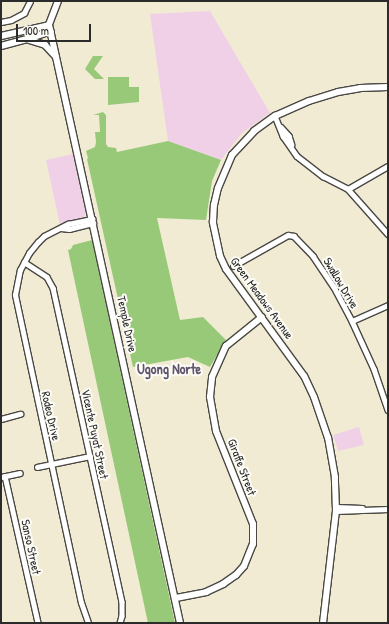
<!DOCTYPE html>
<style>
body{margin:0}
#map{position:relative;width:389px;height:624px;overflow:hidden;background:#f2ebd4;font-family:"Patrick Hand",sans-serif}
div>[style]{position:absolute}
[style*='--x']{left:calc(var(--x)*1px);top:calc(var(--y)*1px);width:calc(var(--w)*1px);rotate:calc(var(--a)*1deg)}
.built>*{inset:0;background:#efd0e6}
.green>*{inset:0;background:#98c979}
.roads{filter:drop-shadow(1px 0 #494844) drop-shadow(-1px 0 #494844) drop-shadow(0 1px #494844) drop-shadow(0 -1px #494844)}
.minor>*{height:4.5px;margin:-2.25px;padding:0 2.25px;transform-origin:2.25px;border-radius:2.25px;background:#fff}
.tertiary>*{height:6px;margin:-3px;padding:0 3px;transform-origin:3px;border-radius:3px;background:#fff}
span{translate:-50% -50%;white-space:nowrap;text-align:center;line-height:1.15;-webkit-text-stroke:4px #fdfcf7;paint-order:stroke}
.street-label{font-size:12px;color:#2b2b2b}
.quarter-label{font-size:14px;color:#61556d;font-weight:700}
.frame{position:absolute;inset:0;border:2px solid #2b2b2b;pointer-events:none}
.scale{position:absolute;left:16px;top:24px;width:75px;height:18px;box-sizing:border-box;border:2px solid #2b2b2b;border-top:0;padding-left:5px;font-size:12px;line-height:14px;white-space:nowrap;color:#2b2b2b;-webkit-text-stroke:3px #fdfcf7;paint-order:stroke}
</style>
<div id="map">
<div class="built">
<i style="clip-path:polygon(210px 11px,270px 113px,242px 133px,221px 160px,168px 141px,150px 14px)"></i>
<i style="clip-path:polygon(73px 154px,86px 214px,81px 220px,60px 225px,46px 160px)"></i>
<i style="clip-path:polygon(359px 427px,364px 445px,338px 451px,333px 435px)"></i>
</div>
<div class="green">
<i style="clip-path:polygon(93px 56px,103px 56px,94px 69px,104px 79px,95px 79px,85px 69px)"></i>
<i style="clip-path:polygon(108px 77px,129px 77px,129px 87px,139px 87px,139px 102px,108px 105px)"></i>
<i style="clip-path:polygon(103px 112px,106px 115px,106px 144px,108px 147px,116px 148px,117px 152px,168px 141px,221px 160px,212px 181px,206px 220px,157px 218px,180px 320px,203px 317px,226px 340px,210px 367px,188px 357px,133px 367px,87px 159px,88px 158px,86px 151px,95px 147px,96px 142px,95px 132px,100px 132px,99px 115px,93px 115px)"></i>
<i style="clip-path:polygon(92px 240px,175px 623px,148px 623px,68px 250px,71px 249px,73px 245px)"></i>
</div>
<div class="roads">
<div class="minor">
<i style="--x:1;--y:22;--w:10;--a:-11"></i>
<i style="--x:11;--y:20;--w:15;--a:-28"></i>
<i style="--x:24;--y:13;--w:13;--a:-63"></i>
<i style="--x:275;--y:116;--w:22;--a:68"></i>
<i style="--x:283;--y:136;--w:24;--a:55"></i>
<i style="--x:297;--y:156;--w:33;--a:38"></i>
<i style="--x:323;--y:176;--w:28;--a:27"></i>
<i style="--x:348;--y:189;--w:60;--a:48.4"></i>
<i style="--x:281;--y:127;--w:12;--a:48"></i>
<i style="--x:289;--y:136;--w:9;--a:72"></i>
<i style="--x:348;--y:189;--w:46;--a:-29.9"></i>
<i style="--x:61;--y:228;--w:8;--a:7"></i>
<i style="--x:69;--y:229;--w:25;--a:-14"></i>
<i style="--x:24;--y:262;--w:27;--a:33"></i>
<i style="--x:47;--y:277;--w:13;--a:61"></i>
<i style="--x:53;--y:288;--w:321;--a:77.6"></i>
<i style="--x:122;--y:602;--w:14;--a:90"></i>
<i style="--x:122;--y:616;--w:7;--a:106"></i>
<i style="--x:233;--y:266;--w:63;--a:-29.4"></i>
<i style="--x:288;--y:235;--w:6;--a:9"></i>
<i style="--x:294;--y:236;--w:28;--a:46"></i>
<i style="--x:313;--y:256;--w:37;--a:56"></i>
<i style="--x:334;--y:287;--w:38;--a:62"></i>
<i style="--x:352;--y:321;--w:53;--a:65.4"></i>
<i style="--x:374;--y:369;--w:43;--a:71.1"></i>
<i style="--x:352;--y:321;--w:39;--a:-24"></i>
<i style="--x:1;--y:419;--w:20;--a:-15"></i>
<i style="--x:37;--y:467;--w:54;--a:-11.7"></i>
<i style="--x:5;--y:476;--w:151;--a:77.3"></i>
<i style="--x:1;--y:477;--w:19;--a:-12"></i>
<i style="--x:336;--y:507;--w:26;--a:2"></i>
<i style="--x:336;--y:511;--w:52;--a:-2.2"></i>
<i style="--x:88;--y:623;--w:21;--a:-109"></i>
<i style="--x:81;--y:603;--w:315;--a:-102.1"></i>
<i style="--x:15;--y:295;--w:25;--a:-79"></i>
<i style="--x:20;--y:270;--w:19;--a:-62"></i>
<i style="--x:29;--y:253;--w:14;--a:-51"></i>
<i style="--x:38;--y:242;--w:8;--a:-45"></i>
<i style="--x:44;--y:236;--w:27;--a:-27"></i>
<i style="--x:68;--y:224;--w:25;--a:-12"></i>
</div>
<div class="tertiary">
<i style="--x:58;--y:1;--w:26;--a:111"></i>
<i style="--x:49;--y:25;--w:612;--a:77.64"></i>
<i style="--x:1;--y:36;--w:49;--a:-12.9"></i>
<i style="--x:29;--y:40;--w:17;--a:17"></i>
<i style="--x:45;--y:45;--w:16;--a:47"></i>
<i style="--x:1;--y:46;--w:28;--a:-15"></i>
<i style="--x:28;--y:39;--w:24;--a:-19"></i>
<i style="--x:176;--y:598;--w:31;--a:-11"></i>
<i style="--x:206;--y:592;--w:19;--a:-25"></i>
<i style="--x:223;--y:584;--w:16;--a:-35"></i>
<i style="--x:236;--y:575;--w:12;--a:-48"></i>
<i style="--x:244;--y:566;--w:24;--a:-68"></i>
<i style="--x:253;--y:544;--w:20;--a:-90"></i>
<i style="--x:253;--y:524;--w:100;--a:-111.7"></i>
<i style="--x:216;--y:431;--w:35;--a:-100"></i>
<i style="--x:210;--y:397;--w:20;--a:-84"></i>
<i style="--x:212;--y:377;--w:34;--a:-66"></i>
<i style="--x:226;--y:346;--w:46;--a:-38.9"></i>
<i style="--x:323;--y:623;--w:113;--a:-83.4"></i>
<i style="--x:336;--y:511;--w:34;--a:-92"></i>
<i style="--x:335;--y:477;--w:40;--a:-100"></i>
<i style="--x:328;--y:438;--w:43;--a:-108.9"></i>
<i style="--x:314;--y:397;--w:23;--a:-115"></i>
<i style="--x:304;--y:376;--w:132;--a:-126.1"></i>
<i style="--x:226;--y:269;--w:14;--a:-115"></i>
<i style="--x:220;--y:256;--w:35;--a:-102"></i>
<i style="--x:213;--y:222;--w:17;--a:-87"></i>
<i style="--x:214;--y:205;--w:17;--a:-77"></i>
<i style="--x:218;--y:188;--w:36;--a:-67"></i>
<i style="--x:232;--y:155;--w:33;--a:-47"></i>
<i style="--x:254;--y:131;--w:26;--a:-36"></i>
<i style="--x:275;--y:116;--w:37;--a:-24"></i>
<i style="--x:309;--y:101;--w:30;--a:-17"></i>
<i style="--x:338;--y:92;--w:22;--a:-10"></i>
<i style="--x:360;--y:88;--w:28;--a:-2"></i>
</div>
</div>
<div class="street-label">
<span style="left:341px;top:283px;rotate:59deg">Swallow Drive</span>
<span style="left:262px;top:298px;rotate:54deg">Green Meadows Avenue</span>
<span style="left:127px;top:324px;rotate:78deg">Temple Drive</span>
<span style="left:51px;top:416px;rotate:77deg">Rodeo Drive</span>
<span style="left:95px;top:434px;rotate:78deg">Vicente Puyat Street</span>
<span style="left:242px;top:467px;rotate:69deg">Giraffe Street</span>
<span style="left:31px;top:547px;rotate:78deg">Sanso Street</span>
</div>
<div class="quarter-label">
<span style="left:169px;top:369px">Ugong Norte</span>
</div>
<div class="frame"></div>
<div class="scale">100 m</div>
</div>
